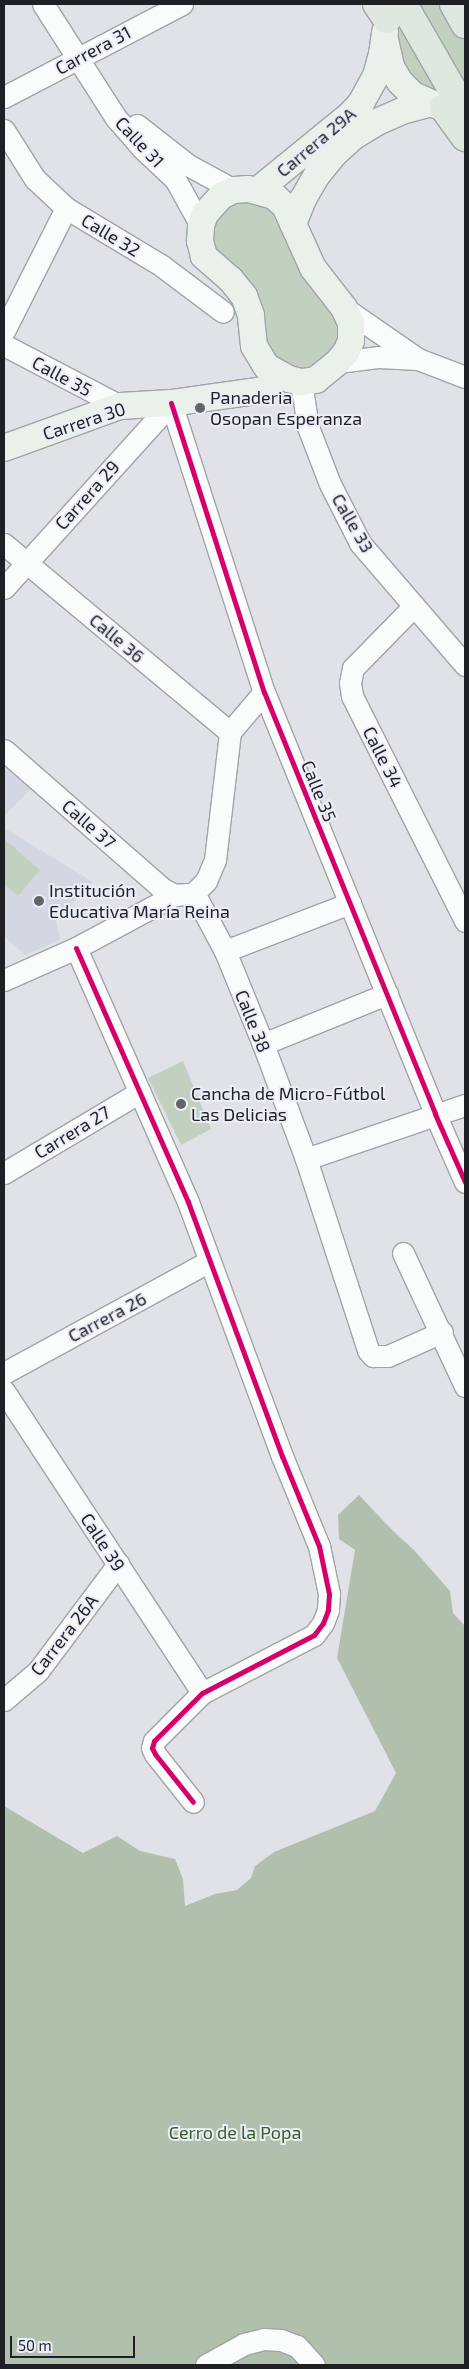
<!DOCTYPE html>
<meta charset="utf-8">
<style>
body{margin:0}
#map{position:relative;width:469px;height:2369px;overflow:hidden;background:#e0e2e7;font-family:"Exo 2",sans-serif}
div>[style]{position:absolute}
[style*='--x']{left:calc(var(--x)*1px);top:calc(var(--y)*1px);width:calc(var(--w)*1px);rotate:calc(var(--a)*1deg)}
.built>*{inset:0;background:#d3d7e2}
.green>*{inset:0;background:#c2d0c0}
.forest>*{inset:0;background:#b0c0ad}
.roads{filter:drop-shadow(1px 0 #a1a3a7) drop-shadow(-1px 0 #a1a3a7) drop-shadow(0 1px #a1a3a7) drop-shadow(0 -1px #a1a3a7)}
.minor>*{height:21px;margin:-10.5px;padding:0 10.5px;transform-origin:10.5px;border-radius:10.5px;background:#fafbfb}
.major>*{height:26px;margin:-13px;padding:0 13px;transform-origin:13px;border-radius:13px;background:#eaf0ea}
.highway>*{height:28px;margin:-14px;padding:0 14px;transform-origin:14px;border-radius:14px;background:#dfe8df}
.cycleway>*{height:5px;margin:-2.5px;padding:0 2.5px;transform-origin:2.5px;border-radius:2.5px;background:#d6006c}
.dots>*{width:14px;height:14px;translate:-50% -50%;box-sizing:border-box;border:2px solid #eaeef8;border-radius:50%}
span{translate:-50% -50%;white-space:nowrap;text-align:center;line-height:1.15;-webkit-text-stroke:4px #eaeef8;paint-order:stroke}
.street-label{font-size:18px;color:#1f2024}
.poi-label{font-size:18px;color:#1f2024}
.left{translate:0 -50%;text-align:left}
.park-label{font-size:18px;color:#385d26}
.frame{position:absolute;inset:0;border:5px solid #1f2024;pointer-events:none}
.scale{position:absolute;left:10px;top:2336px;width:125px;height:22px;box-sizing:border-box;border:2px solid #1f2024;border-top:0;padding-left:6px;font-size:15px;line-height:18px;white-space:nowrap;color:#1f2024;-webkit-text-stroke:4px #eaeef8;paint-order:stroke}
</style>
<div id="map">
<div class="built">
<i style="clip-path:polygon(4px 767px,31px 789px,4px 816px)"></i>
<i style="clip-path:polygon(4px 828px,93px 882px,56px 920px,60px 940px,25px 955px,4px 936px)"></i>
</div>
<div class="green">
<i style="clip-path:polygon(407px 4px,465px 4px,465px 96px,438px 94px,423px 86px,409px 73px,398px 48px,397px 33px)"></i>
<i style="clip-path:polygon(254px 201px,267px 206px,276px 214px,341px 323px,335px 354px,307px 370px,288px 367px,271px 354px,216px 249px,213px 235px,219px 216px,227px 208px,239px 202px)"></i>
<i style="clip-path:polygon(4px 839px,40px 870px,18px 896px,4px 884px)"></i>
<i style="clip-path:polygon(183px 1061px,211px 1129px,181px 1145px,148px 1078px)"></i>
</div>
<div class="forest">
<i style="clip-path:polygon(359px 1495px,392px 1530px,414px 1550px,450px 1591px,453px 1613px,465px 1626px,465px 2365px,4px 2365px,4px 1806px,83px 1853px,117px 1836px,140px 1851px,175px 1859px,183px 1879px,185px 1906px,215px 1894px,237px 1890px,251px 1878px,255px 1866px,274px 1852px,375px 1811px,396px 1773px,337px 1658px,355px 1550px,339px 1539px,338px 1515px)"></i>
</div>
<div class="roads">
<div class="minor">
<i style="--x:43;--y:4;--w:135;--a:57.4"></i>
<i style="--x:116;--y:118;--w:38;--a:49"></i>
<i style="--x:141;--y:147;--w:47;--a:43.3"></i>
<i style="--x:175;--y:179;--w:54;--a:61"></i>
<i style="--x:4;--y:97;--w:201;--a:-27.6"></i>
<i style="--x:137;--y:125;--w:65;--a:38.1"></i>
<i style="--x:188;--y:165;--w:52;--a:28.5"></i>
<i style="--x:4;--y:130;--w:58;--a:57.7"></i>
<i style="--x:35;--y:179;--w:42;--a:43.1"></i>
<i style="--x:66;--y:208;--w:112;--a:31.1"></i>
<i style="--x:162;--y:266;--w:76;--a:37"></i>
<i style="--x:344;--y:308;--w:90;--a:34.6"></i>
<i style="--x:4;--y:331;--w:138;--a:-63.2"></i>
<i style="--x:4;--y:345;--w:131;--a:27.7"></i>
<i style="--x:338;--y:362;--w:40;--a:-7.1"></i>
<i style="--x:378;--y:357;--w:40;--a:2.9"></i>
<i style="--x:418;--y:359;--w:50;--a:21"></i>
<i style="--x:301;--y:382;--w:46;--a:81.2"></i>
<i style="--x:308;--y:427;--w:61;--a:68.9"></i>
<i style="--x:330;--y:484;--w:66;--a:63"></i>
<i style="--x:360;--y:543;--w:161;--a:49.3"></i>
<i style="--x:171;--y:403;--w:304;--a:72.2"></i>
<i style="--x:264;--y:692;--w:455;--a:67.9"></i>
<i style="--x:435;--y:1114;--w:74;--a:66.2"></i>
<i style="--x:4;--y:544;--w:294;--a:39.8"></i>
<i style="--x:4;--y:588;--w:249;--a:-47.9"></i>
<i style="--x:414;--y:606;--w:87;--a:134.5"></i>
<i style="--x:353;--y:668;--w:15;--a:101"></i>
<i style="--x:350;--y:683;--w:13;--a:81"></i>
<i style="--x:352;--y:696;--w:252;--a:63.3"></i>
<i style="--x:4;--y:750;--w:211;--a:41.2"></i>
<i style="--x:163;--y:889;--w:13;--a:27"></i>
<i style="--x:194;--y:893;--w:66;--a:61.9"></i>
<i style="--x:225;--y:951;--w:100;--a:67.8"></i>
<i style="--x:263;--y:1044;--w:123;--a:69.5"></i>
<i style="--x:306;--y:1159;--w:201;--a:72"></i>
<i style="--x:368;--y:1350;--w:8;--a:50"></i>
<i style="--x:373;--y:1356;--w:15;--a:0"></i>
<i style="--x:388;--y:1356;--w:59;--a:-24"></i>
<i style="--x:194;--y:893;--w:17;--a:-45"></i>
<i style="--x:206;--y:881;--w:23;--a:-67"></i>
<i style="--x:215;--y:860;--w:129;--a:-83.3"></i>
<i style="--x:230;--y:732;--w:52;--a:-49.6"></i>
<i style="--x:76;--y:948;--w:278;--a:66.2"></i>
<i style="--x:188;--y:1202;--w:271;--a:69.7"></i>
<i style="--x:282;--y:1456;--w:97;--a:67.7"></i>
<i style="--x:319;--y:1546;--w:49;--a:78.2"></i>
<i style="--x:329;--y:1594;--w:16;--a:94"></i>
<i style="--x:328;--y:1610;--w:14;--a:111"></i>
<i style="--x:323;--y:1623;--w:15;--a:127"></i>
<i style="--x:314;--y:1635;--w:126;--a:152.6"></i>
<i style="--x:202;--y:1693;--w:68;--a:135"></i>
<i style="--x:154;--y:1741;--w:7;--a:106"></i>
<i style="--x:152;--y:1748;--w:7;--a:63"></i>
<i style="--x:155;--y:1754;--w:61;--a:51.6"></i>
<i style="--x:225;--y:951;--w:134;--a:-21"></i>
<i style="--x:4;--y:980;--w:79;--a:-24"></i>
<i style="--x:76;--y:948;--w:112;--a:-28.2"></i>
<i style="--x:175;--y:895;--w:11;--a:-5"></i>
<i style="--x:263;--y:1044;--w:134;--a:-22"></i>
<i style="--x:306;--y:1159;--w:168;--a:-18.8"></i>
<i style="--x:4;--y:1173;--w:158;--a:-30.8"></i>
<i style="--x:403;--y:1253;--w:147;--a:65"></i>
<i style="--x:4;--y:1373;--w:234;--a:-28.6"></i>
<i style="--x:4;--y:1391;--w:361;--a:56.7"></i>
<i style="--x:4;--y:1700;--w:45;--a:-40.5"></i>
<i style="--x:38;--y:1671;--w:134;--a:-53.2"></i>
<i style="--x:206;--y:2365;--w:43;--a:-28.9"></i>
<i style="--x:244;--y:2344;--w:21;--a:-14"></i>
<i style="--x:264;--y:2339;--w:17;--a:3"></i>
<i style="--x:281;--y:2340;--w:17;--a:21"></i>
<i style="--x:297;--y:2346;--w:25;--a:48"></i>
</div>
<div class="major">
<i style="--x:385;--y:40;--w:28;--a:77"></i>
<i style="--x:391;--y:67;--w:17;--a:59"></i>
<i style="--x:400;--y:82;--w:18;--a:45"></i>
<i style="--x:413;--y:95;--w:27;--a:24"></i>
<i style="--x:248;--y:189;--w:27;--a:15"></i>
<i style="--x:274;--y:196;--w:15;--a:42"></i>
<i style="--x:285;--y:206;--w:68;--a:65.7"></i>
<i style="--x:313;--y:268;--w:51;--a:52.2"></i>
<i style="--x:344;--y:308;--w:17;--a:65"></i>
<i style="--x:351;--y:323;--w:18;--a:90"></i>
<i style="--x:351;--y:341;--w:12;--a:114"></i>
<i style="--x:346;--y:352;--w:13;--a:129"></i>
<i style="--x:338;--y:362;--w:28;--a:141"></i>
<i style="--x:316;--y:380;--w:15;--a:172"></i>
<i style="--x:301;--y:382;--w:12;--a:-166"></i>
<i style="--x:289;--y:379;--w:26;--a:-151"></i>
<i style="--x:266;--y:366;--w:23;--a:-121"></i>
<i style="--x:254;--y:346;--w:31;--a:-96"></i>
<i style="--x:251;--y:315;--w:20;--a:-110"></i>
<i style="--x:244;--y:296;--w:22;--a:-129"></i>
<i style="--x:230;--y:279;--w:35;--a:-139"></i>
<i style="--x:204;--y:256;--w:16;--a:-105"></i>
<i style="--x:200;--y:241;--w:15;--a:-86"></i>
<i style="--x:201;--y:226;--w:13;--a:-72"></i>
<i style="--x:205;--y:214;--w:24;--a:-48"></i>
<i style="--x:221;--y:196;--w:14;--a:-25"></i>
<i style="--x:234;--y:190;--w:14;--a:-4"></i>
<i style="--x:258;--y:190;--w:119;--a:-39.2"></i>
<i style="--x:350;--y:115;--w:16;--a:-47"></i>
<i style="--x:361;--y:103;--w:31;--a:-61"></i>
<i style="--x:376;--y:76;--w:23;--a:-75"></i>
<i style="--x:382;--y:54;--w:22;--a:-82"></i>
<i style="--x:293;--y:224;--w:27;--a:-68"></i>
<i style="--x:303;--y:199;--w:28;--a:-60"></i>
<i style="--x:317;--y:175;--w:27;--a:-51"></i>
<i style="--x:334;--y:154;--w:27;--a:-42"></i>
<i style="--x:354;--y:136;--w:27;--a:-31"></i>
<i style="--x:377;--y:122;--w:27;--a:-24"></i>
<i style="--x:402;--y:111;--w:27;--a:-15"></i>
<i style="--x:4;--y:448;--w:123;--a:-19.9"></i>
<i style="--x:120;--y:406;--w:51;--a:-3.4"></i>
<i style="--x:171;--y:403;--w:93;--a:-8"></i>
<i style="--x:263;--y:390;--w:9;--a:-36"></i>
<i style="--x:270;--y:385;--w:13;--a:-51"></i>
</div>
<div class="highway">
<i style="--x:377;--y:4;--w:18;--a:56"></i>
<i style="--x:403;--y:4;--w:125;--a:60.1"></i>
<i style="--x:454;--y:4;--w:23;--a:61"></i>
<i style="--x:444;--y:108;--w:36;--a:54"></i>
</div>
</div>
<div class="cycleway">
<i style="--x:171;--y:403;--w:304;--a:72.2"></i>
<i style="--x:264;--y:692;--w:455;--a:67.9"></i>
<i style="--x:435;--y:1114;--w:74;--a:66.2"></i>
<i style="--x:76;--y:948;--w:278;--a:66.2"></i>
<i style="--x:188;--y:1202;--w:271;--a:69.7"></i>
<i style="--x:282;--y:1456;--w:97;--a:67.7"></i>
<i style="--x:319;--y:1546;--w:49;--a:78.2"></i>
<i style="--x:329;--y:1594;--w:16;--a:94"></i>
<i style="--x:328;--y:1610;--w:14;--a:111"></i>
<i style="--x:323;--y:1623;--w:15;--a:127"></i>
<i style="--x:314;--y:1635;--w:126;--a:152.6"></i>
<i style="--x:202;--y:1693;--w:68;--a:135"></i>
<i style="--x:154;--y:1741;--w:7;--a:106"></i>
<i style="--x:152;--y:1748;--w:7;--a:63"></i>
<i style="--x:155;--y:1754;--w:61;--a:51.6"></i>
</div>
<div class="dots">
<i style="left:200px;top:408px;background:#636468"></i>
<i style="left:39px;top:901px;background:#636468"></i>
<i style="left:181px;top:1104px;background:#636468"></i>
</div>
<div class="street-label">
<span style="left:93px;top:50px;rotate:-28deg">Carrera 31</span>
<span style="left:140px;top:142px;rotate:47deg">Calle 31</span>
<span style="left:316px;top:142px;rotate:-40deg">Carrera 29A</span>
<span style="left:111px;top:235px;rotate:31deg">Calle 32</span>
<span style="left:62px;top:376px;rotate:28deg">Calle 35</span>
<span style="left:84px;top:421px;rotate:-18deg">Carrera 30</span>
<span style="left:87px;top:495px;rotate:-48deg">Carrera 29</span>
<span style="left:353px;top:523px;rotate:60deg">Calle 33</span>
<span style="left:117px;top:638px;rotate:40deg">Calle 36</span>
<span style="left:383px;top:757px;rotate:63deg">Calle 34</span>
<span style="left:319px;top:791px;rotate:68deg">Calle 35</span>
<span style="left:89px;top:824px;rotate:41deg">Calle 37</span>
<span style="left:253px;top:1021px;rotate:68deg">Calle 38</span>
<span style="left:72px;top:1132px;rotate:-31deg">Carrera 27</span>
<span style="left:107px;top:1317px;rotate:-28deg">Carrera 26</span>
<span style="left:103px;top:1542px;rotate:57deg">Calle 39</span>
<span style="left:64px;top:1635px;rotate:-52deg">Carrera 26A</span>
</div>
<div class="poi-label">
<span class="left" style="left:210px;top:408px">Panaderia<br>Osopan Esperanza</span>
<span class="left" style="left:49px;top:901px">Institución<br>Educativa María Reina</span>
<span class="left" style="left:191px;top:1104px">Cancha de Micro-Fútbol<br>Las Delicias</span>
</div>
<div class="park-label">
<span style="left:235px;top:2132px">Cerro de la Popa</span>
</div>
<div class="frame"></div>
<div class="scale">50 m</div>
</div>
